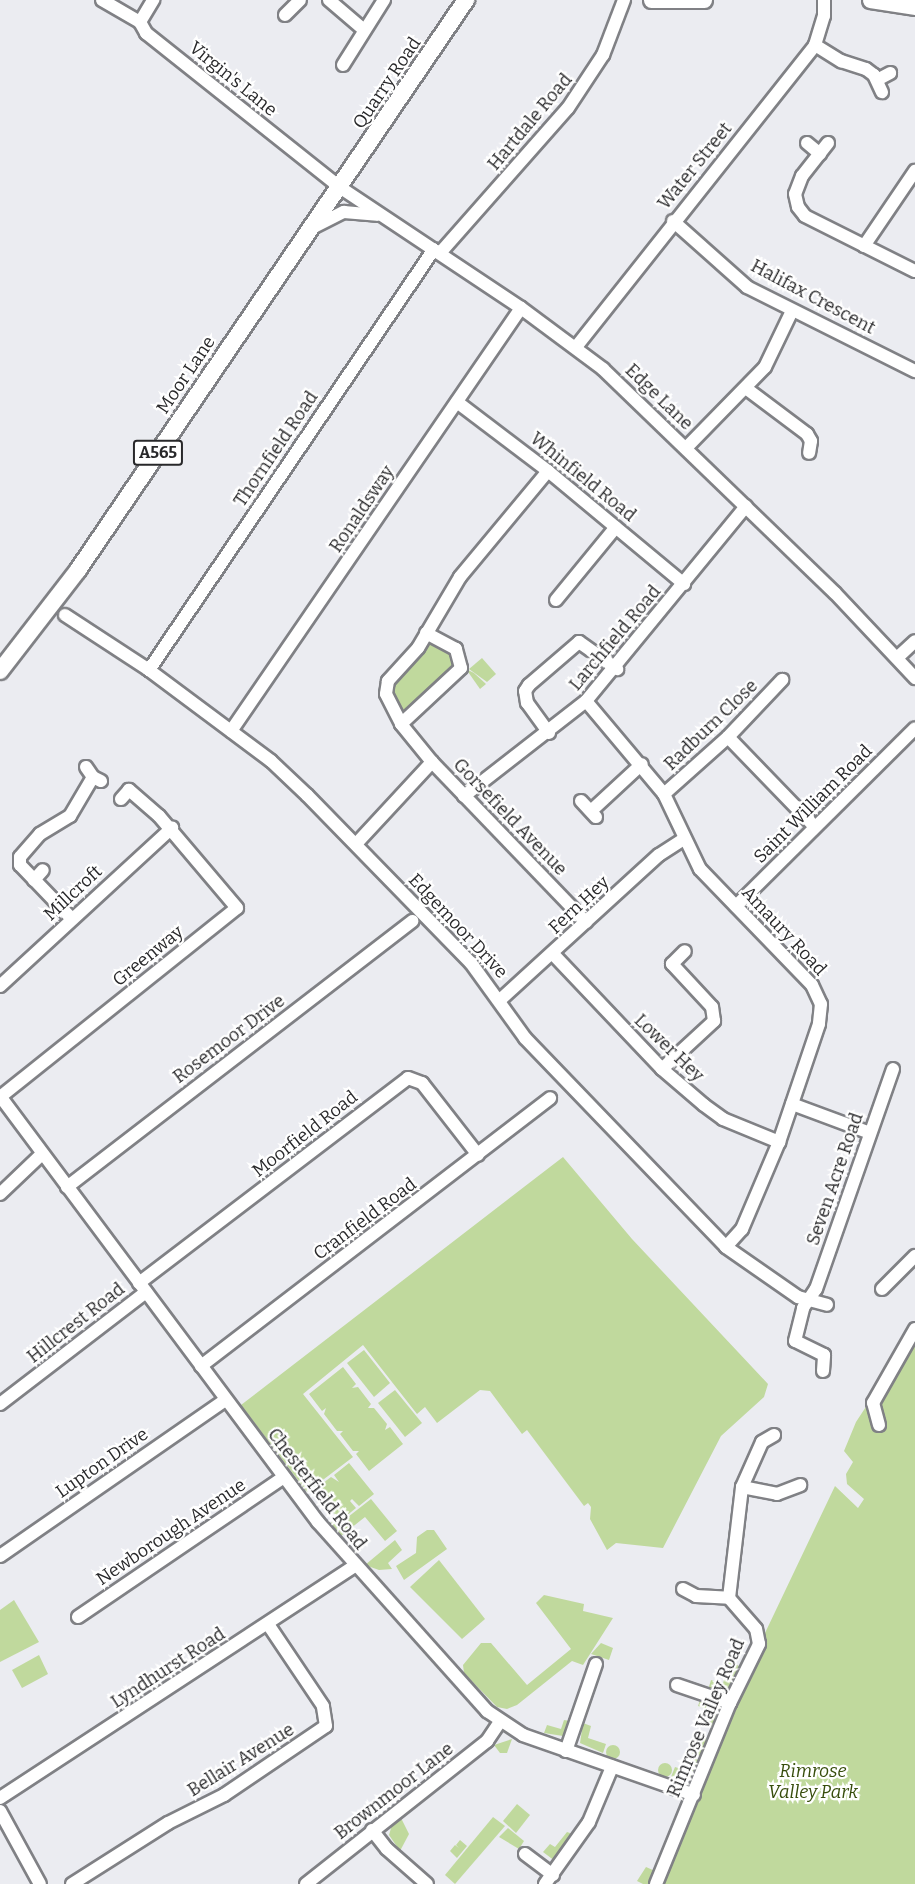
<!DOCTYPE html>
<style>
body{margin:0}
#map{position:relative;width:915px;height:1884px;overflow:hidden;background:#ebecf1;font-family:Bitter,serif}
div>[style]{position:absolute}
[style*='--x']{left:calc(var(--x)*1px);top:calc(var(--y)*1px);width:calc(var(--w)*1px);rotate:calc(var(--a)*1deg)}
.green>*{inset:0;background:#c0d99d}
.round{border-radius:50%}
.roads{filter:drop-shadow(2px 0 #808185) drop-shadow(-2px 0 #808185) drop-shadow(0 2px #808185) drop-shadow(0 -2px #808185)}
.minor>*{height:12px;margin:-6px;padding:0 6px;transform-origin:6px;border-radius:6px;background:#fff}
.major>*{height:15px;margin:-7.5px;padding:0 7.5px;transform-origin:7.5px;border-radius:7.5px;background:#fff}
.highway>*{height:16px;margin:-8px;padding:0 8px;transform-origin:8px;border-radius:8px;background:#fff}
span{translate:-50% -50%;white-space:nowrap;text-align:center;line-height:1.15;-webkit-text-stroke:4.5px #fff;paint-order:stroke}
.shield-label span{padding:2px 4px;background:#fff;border:2px solid;border-radius:4px;-webkit-text-stroke-width:0}
.shield-label{font-size:16px;color:#28282a;font-weight:700}
.street-label{font-size:18px;color:#28282a}
.park-label{font-size:18px;color:#374d0c;font-style:italic}
</style>
<div id="map">
<div class="green">
<i style="clip-path:polygon(429px 640px,452px 650px,457px 666px,409px 713px,401px 715px,390px 686px)"></i>
<i style="clip-path:polygon(482px 658px,496px 674px,487px 682px,469px 669px)"></i>
<i style="clip-path:polygon(466px 669px,474px 673px,486px 684px,480px 689px)"></i>
<i style="clip-path:polygon(563px 1157px,632px 1239px,768px 1384px,764px 1397px,721px 1436px,663px 1548px,616px 1543px,607px 1550px,590px 1519px,591px 1507px,588px 1503px,584px 1506px,527px 1430px,522px 1434px,490px 1391px,480px 1390px,437px 1423px,425px 1407px,417px 1414px,363px 1345px,303px 1394px,353px 1457px,307px 1492px,241px 1405px)"></i>
<i style="clip-path:polygon(915px 1332px,915px 1884px,660px 1884px,728px 1722px,764px 1650px,765px 1633px,835px 1486px,858px 1508px,864px 1499px,847px 1484px,846px 1474px,853px 1462px,844px 1451px,856px 1422px)"></i>
<i style="clip-path:polygon(364px 1350px,390px 1383px,374px 1397px,347px 1363px)"></i>
<i style="clip-path:polygon(343px 1367px,356px 1384px,352px 1388px,358px 1387px,371px 1404px,368px 1408px,374px 1408px,387px 1424px,385px 1430px,390px 1427px,403px 1444px,369px 1471px,356px 1454px,359px 1451px,353px 1451px,340px 1434px,343px 1431px,337px 1431px,324px 1414px,326px 1408px,322px 1411px,309px 1394px)"></i>
<i style="clip-path:polygon(395px 1390px,422px 1423px,405px 1437px,378px 1403px)"></i>
<i style="clip-path:polygon(349px 1463px,374px 1494px,359px 1506px,352px 1499px,350px 1501px,356px 1508px,340px 1521px,315px 1489px,331px 1477px,339px 1482px,334px 1475px)"></i>
<i style="clip-path:polygon(371px 1499px,397px 1531px,385px 1541px,365px 1517px,341px 1536px,331px 1523px,335px 1519px,339px 1524px)"></i>
<i style="clip-path:polygon(427px 1530px,434px 1530px,447px 1549px,404px 1580px,396px 1566px,416px 1553px,417px 1537px)"></i>
<i style="clip-path:polygon(395px 1540px,402px 1550px,388px 1563px,392px 1569px,379px 1570px,365px 1565px)"></i>
<i style="clip-path:polygon(439px 1560px,485px 1619px,462px 1639px,410px 1587px)"></i>
<i style="clip-path:polygon(544px 1595px,584px 1604px,583px 1611px,613px 1618px,583px 1665px,572px 1661px,517px 1705px,507px 1709px,497px 1707px,464px 1673px,463px 1665px,481px 1643px,491px 1643px,527px 1685px,571px 1649px,536px 1603px)"></i>
<i style="clip-path:polygon(14px 1600px,39px 1642px,0 1662px,0 1610px)"></i>
<i style="clip-path:polygon(601px 1643px,613px 1648px,609px 1660px,591px 1654px)"></i>
<i style="clip-path:polygon(39px 1655px,48px 1674px,22px 1688px,12px 1670px)"></i>
<i style="clip-path:polygon(728px 1660px,739px 1666px,729px 1690px,724px 1694px,708px 1690px,711px 1680px,723px 1684px)"></i>
<i style="clip-path:polygon(700px 1700px,718px 1710px,713px 1727px,705px 1724px,710px 1710px,698px 1706px)"></i>
<i style="clip-path:polygon(564px 1720px,570px 1721px,563px 1736px,544px 1733px,547px 1725px,561px 1729px)"></i>
<i style="clip-path:polygon(583px 1723px,591px 1726px,588px 1738px,606px 1744px,603px 1753px,580px 1743px)"></i>
<i style="clip-path:polygon(698px 1737px,708px 1739px,701px 1756px,692px 1754px)"></i>
<i style="clip-path:polygon(512px 1739px,507px 1753px,500px 1753px,494px 1745px)"></i>
<i class="round" style="left:606px;top:1745px;width:14px;height:14px"></i>
<i style="clip-path:polygon(691px 1758px,699px 1760px,693px 1775px,682px 1781px,671px 1777px,675px 1767px,687px 1771px)"></i>
<i class="round" style="left:658px;top:1763px;width:14px;height:14px"></i>
<i style="clip-path:polygon(517px 1804px,530px 1815px,516px 1833px,503px 1821px)"></i>
<i style="clip-path:polygon(493px 1817px,505px 1826px,455px 1884px,445px 1875px)"></i>
<i style="clip-path:polygon(401px 1818px,409px 1834px,400px 1851px,389px 1835px,392px 1825px)"></i>
<i style="clip-path:polygon(508px 1828px,524px 1841px,519px 1849px,499px 1837px)"></i>
<i style="clip-path:polygon(567px 1832px,573px 1834px,555px 1861px,543px 1852px,550px 1844px,555px 1847px)"></i>
<i style="clip-path:polygon(460px 1840px,467px 1846px,457px 1858px,450px 1851px,455px 1845px,459px 1848px,456px 1845px)"></i>
<i style="clip-path:polygon(646px 1867px,655px 1871px,649px 1884px,643px 1884px,637px 1881px)"></i>
</div>
<div class="roads">
<div class="minor">
<i style="--x:102;--y:0;--w:44;--a:30.1"></i>
<i style="--x:140;--y:22;--w:13;--a:61"></i>
<i style="--x:146;--y:33;--w:249;--a:38.5"></i>
<i style="--x:341;--y:188;--w:216;--a:33.7"></i>
<i style="--x:521;--y:308;--w:102;--a:36.6"></i>
<i style="--x:603;--y:369;--w:322;--a:44"></i>
<i style="--x:835;--y:593;--w:117;--a:46.7"></i>
<i style="--x:329;--y:0;--w:45;--a:40.5"></i>
<i style="--x:285;--y:15;--w:21;--a:-45"></i>
<i style="--x:140;--y:22;--w:26;--a:-59"></i>
<i style="--x:815;--y:45;--w:31;--a:32"></i>
<i style="--x:841;--y:61;--w:26;--a:18"></i>
<i style="--x:866;--y:69;--w:10;--a:37"></i>
<i style="--x:874;--y:75;--w:19;--a:65"></i>
<i style="--x:343;--y:65;--w:77;--a:-57.8"></i>
<i style="--x:877;--y:80;--w:15;--a:-28"></i>
<i style="--x:807;--y:143;--w:17;--a:40"></i>
<i style="--x:828;--y:143;--w:42;--a:128.2"></i>
<i style="--x:802;--y:176;--w:19;--a:111"></i>
<i style="--x:795;--y:194;--w:13;--a:77"></i>
<i style="--x:798;--y:207;--w:11;--a:52"></i>
<i style="--x:805;--y:216;--w:123;--a:26.6"></i>
<i style="--x:673;--y:221;--w:99;--a:41.7"></i>
<i style="--x:747;--y:287;--w:188;--a:26.6"></i>
<i style="--x:312;--y:228;--w:36;--a:-27"></i>
<i style="--x:344;--y:212;--w:33;--a:5"></i>
<i style="--x:864;--y:246;--w:91;--a:-55.8"></i>
<i style="--x:440;--y:253;--w:193;--a:-48.6"></i>
<i style="--x:568;--y:108;--w:64;--a:-56.6"></i>
<i style="--x:603;--y:55;--w:59;--a:-69.1"></i>
<i style="--x:576;--y:347;--w:385;--a:-51.6"></i>
<i style="--x:815;--y:45;--w:30;--a:-73"></i>
<i style="--x:824;--y:16;--w:16;--a:-90"></i>
<i style="--x:747;--y:389;--w:75;--a:36.9"></i>
<i style="--x:807;--y:434;--w:8;--a:60"></i>
<i style="--x:811;--y:441;--w:12;--a:99"></i>
<i style="--x:457;--y:402;--w:114;--a:37.2"></i>
<i style="--x:548;--y:471;--w:177;--a:39.7"></i>
<i style="--x:686;--y:448;--w:113;--a:-45.7"></i>
<i style="--x:765;--y:367;--w:62;--a:-64.3"></i>
<i style="--x:548;--y:471;--w:138;--a:129.7"></i>
<i style="--x:460;--y:577;--w:82;--a:120.6"></i>
<i style="--x:418;--y:648;--w:45;--a:132.3"></i>
<i style="--x:388;--y:681;--w:13;--a:99"></i>
<i style="--x:386;--y:694;--w:34;--a:63"></i>
<i style="--x:401;--y:724;--w:49;--a:50.8"></i>
<i style="--x:432;--y:762;--w:222;--a:46.1"></i>
<i style="--x:556;--y:600;--w:94;--a:-50.6"></i>
<i style="--x:65;--y:615;--w:100;--a:33.2"></i>
<i style="--x:149;--y:670;--w:152;--a:36.7"></i>
<i style="--x:271;--y:761;--w:50;--a:43.4"></i>
<i style="--x:307;--y:795;--w:235;--a:45.7"></i>
<i style="--x:471;--y:963;--w:92;--a:54.2"></i>
<i style="--x:525;--y:1038;--w:290;--a:46.1"></i>
<i style="--x:726;--y:1247;--w:88;--a:34.8"></i>
<i style="--x:798;--y:1297;--w:30;--a:15"></i>
<i style="--x:898;--y:657;--w:23;--a:-43"></i>
<i style="--x:149;--y:670;--w:508;--a:-55.9"></i>
<i style="--x:586;--y:701;--w:121;--a:50"></i>
<i style="--x:664;--y:794;--w:83;--a:64.4"></i>
<i style="--x:700;--y:869;--w:161;--a:46"></i>
<i style="--x:812;--y:985;--w:21;--a:65"></i>
<i style="--x:821;--y:1004;--w:20;--a:96"></i>
<i style="--x:819;--y:1024;--w:125;--a:108.7"></i>
<i style="--x:779;--y:1142;--w:95;--a:113"></i>
<i style="--x:742;--y:1229;--w:24;--a:132"></i>
<i style="--x:401;--y:724;--w:82;--a:-43"></i>
<i style="--x:461;--y:668;--w:20;--a:-105"></i>
<i style="--x:456;--y:649;--w:34;--a:-152"></i>
<i style="--x:231;--y:731;--w:513;--a:-55.57"></i>
<i style="--x:549;--y:733;--w:37;--a:-126"></i>
<i style="--x:527;--y:703;--w:12;--a:-99"></i>
<i style="--x:525;--y:691;--w:7;--a:-56"></i>
<i style="--x:529;--y:685;--w:66;--a:-40.7"></i>
<i style="--x:579;--y:642;--w:47;--a:35.4"></i>
<i style="--x:728;--y:737;--w:124;--a:46"></i>
<i style="--x:86;--y:767;--w:12;--a:55"></i>
<i style="--x:93;--y:777;--w:9;--a:27"></i>
<i style="--x:664;--y:794;--w:86;--a:-41.7"></i>
<i style="--x:728;--y:737;--w:79;--a:-46.5"></i>
<i style="--x:464;--y:796;--w:155;--a:-37.9"></i>
<i style="--x:586;--y:701;--w:252;--a:-50.6"></i>
<i style="--x:581;--y:801;--w:22;--a:47"></i>
<i style="--x:591;--y:811;--w:69;--a:-42.7"></i>
<i style="--x:356;--y:844;--w:112;--a:-47.2"></i>
<i style="--x:34;--y:880;--w:13;--a:-48"></i>
<i style="--x:736;--y:906;--w:252;--a:-44.8"></i>
<i style="--x:72;--y:919;--w:75;--a:-133.9"></i>
<i style="--x:20;--y:865;--w:8;--a:-90"></i>
<i style="--x:20;--y:857;--w:30;--a:-49"></i>
<i style="--x:40;--y:834;--w:35;--a:-31"></i>
<i style="--x:70;--y:816;--w:45;--a:-59.5"></i>
<i style="--x:553;--y:954;--w:158;--a:46.5"></i>
<i style="--x:662;--y:1069;--w:55;--a:40.6"></i>
<i style="--x:704;--y:1105;--w:24;--a:36"></i>
<i style="--x:723;--y:1119;--w:61;--a:22.3"></i>
<i style="--x:0;--y:986;--w:234;--a:-42.6"></i>
<i style="--x:500;--y:1000;--w:215;--a:-42.4"></i>
<i style="--x:659;--y:855;--w:30;--a:-33"></i>
<i style="--x:662;--y:1069;--w:71;--a:-42.7"></i>
<i style="--x:714;--y:1021;--w:14;--a:-98"></i>
<i style="--x:712;--y:1007;--w:59;--a:-132.9"></i>
<i style="--x:672;--y:964;--w:18;--a:-45"></i>
<i style="--x:0;--y:1096;--w:532;--a:53.26"></i>
<i style="--x:318;--y:1522;--w:254;--a:48.2"></i>
<i style="--x:487;--y:1711;--w:43;--a:33.7"></i>
<i style="--x:523;--y:1735;--w:181;--a:19.3"></i>
<i style="--x:0;--y:1097;--w:303;--a:-38.6"></i>
<i style="--x:237;--y:908;--w:121;--a:-130.3"></i>
<i style="--x:159;--y:816;--w:40;--a:-139"></i>
<i style="--x:129;--y:790;--w:12;--a:132"></i>
<i style="--x:792;--y:1104;--w:83;--a:20.4"></i>
<i style="--x:67;--y:1187;--w:436;--a:-37.6"></i>
<i style="--x:0;--y:1194;--w:57;--a:-43.6"></i>
<i style="--x:139;--y:1283;--w:338;--a:-37.3"></i>
<i style="--x:408;--y:1078;--w:15;--a:20"></i>
<i style="--x:422;--y:1083;--w:91;--a:52.1"></i>
<i style="--x:882;--y:1289;--w:47;--a:-45"></i>
<i style="--x:201;--y:1366;--w:440;--a:-37.5"></i>
<i style="--x:823;--y:1371;--w:16;--a:-86"></i>
<i style="--x:824;--y:1355;--w:32;--a:-154"></i>
<i style="--x:795;--y:1341;--w:34;--a:-76"></i>
<i style="--x:803;--y:1308;--w:23;--a:-56"></i>
<i style="--x:816;--y:1289;--w:233;--a:-70.7"></i>
<i style="--x:0;--y:1404;--w:184;--a:-37.5"></i>
<i style="--x:879;--y:1425;--w:23;--a:-105"></i>
<i style="--x:873;--y:1403;--w:85;--a:-60.4"></i>
<i style="--x:742;--y:1487;--w:49;--a:-66"></i>
<i style="--x:762;--y:1442;--w:14;--a:-30"></i>
<i style="--x:0;--y:1556;--w:274;--a:-34.7"></i>
<i style="--x:683;--y:1589;--w:15;--a:28"></i>
<i style="--x:696;--y:1596;--w:33;--a:3"></i>
<i style="--x:78;--y:1617;--w:249;--a:-34.2"></i>
<i style="--x:677;--y:1685;--w:56;--a:18.8"></i>
<i style="--x:566;--y:1751;--w:92;--a:-71"></i>
<i style="--x:0;--y:1798;--w:423;--a:-33.2"></i>
<i style="--x:0;--y:1811;--w:83;--a:61.3"></i>
<i style="--x:372;--y:1830;--w:24;--a:52"></i>
<i style="--x:387;--y:1849;--w:53;--a:41.2"></i>
<i style="--x:525;--y:1854;--w:35;--a:37"></i>
<i style="--x:72;--y:1884;--w:114;--a:-32.4"></i>
<i style="--x:168;--y:1823;--w:63;--a:-26.6"></i>
<i style="--x:224;--y:1795;--w:123;--a:-34.1"></i>
<i style="--x:326;--y:1726;--w:20;--a:-99"></i>
<i style="--x:323;--y:1706;--w:99;--a:-123.9"></i>
<i style="--x:306;--y:1884;--w:231;--a:-38.3"></i>
<i style="--x:487;--y:1741;--w:23;--a:-56"></i>
<i style="--x:545;--y:1884;--w:76;--a:-54.6"></i>
<i style="--x:589;--y:1822;--w:60;--a:-67.3"></i>
<i style="--x:656;--y:1884;--w:196;--a:-67.8"></i>
<i style="--x:730;--y:1703;--w:66;--a:-63.8"></i>
<i style="--x:759;--y:1644;--w:15;--a:-101"></i>
<i style="--x:756;--y:1629;--w:41;--a:-131.1"></i>
<i style="--x:729;--y:1598;--w:112;--a:-83.3"></i>
<i style="--x:742;--y:1487;--w:36;--a:11"></i>
<i style="--x:777;--y:1494;--w:25;--a:-21"></i>
</div>
<div class="major">
<i style="--x:651;--y:0;--w:53;--a:0"></i>
<i style="--x:870;--y:0;--w:46;--a:8.8"></i>
</div>
<div class="highway">
<i style="--x:0;--y:671;--w:128;--a:-52.3"></i>
<i style="--x:78;--y:570;--w:690;--a:-55.76"></i>
</div>
</div>
<div class="shield-label">
<span style="left:158px;top:453px">A565</span>
</div>
<div class="street-label">
<span style="left:233px;top:79px;rotate:39deg">Virgin's Lane</span>
<span style="left:387px;top:83px;rotate:-56deg">Quarry Road</span>
<span style="left:530px;top:122px;rotate:-50deg">Hartdale Road</span>
<span style="left:695px;top:166px;rotate:-51deg">Water Street</span>
<span style="left:813px;top:297px;rotate:28deg">Halifax Crescent</span>
<span style="left:186px;top:375px;rotate:-56deg">Moor Lane</span>
<span style="left:659px;top:397px;rotate:44deg">Edge Lane</span>
<span style="left:276px;top:449px;rotate:-56deg">Thornfield Road</span>
<span style="left:583px;top:477px;rotate:39deg">Whinfield Road</span>
<span style="left:362px;top:509px;rotate:-56deg">Ronaldsway</span>
<span style="left:615px;top:638px;rotate:-50deg">Larchfield Road</span>
<span style="left:711px;top:725px;rotate:-44deg">Radburn Close</span>
<span style="left:813px;top:804px;rotate:-45deg">Saint William Road</span>
<span style="left:510px;top:817px;rotate:46deg">Gorsefield Avenue</span>
<span style="left:73px;top:893px;rotate:-43deg">Millcroft</span>
<span style="left:579px;top:905px;rotate:-43deg">Fern Hey</span>
<span style="left:458px;top:926px;rotate:47deg">Edgemoor Drive</span>
<span style="left:784px;top:931px;rotate:47deg">Amaury Road</span>
<span style="left:148px;top:956px;rotate:-39deg">Greenway</span>
<span style="left:229px;top:1039px;rotate:-37deg">Rosemoor Drive</span>
<span style="left:669px;top:1048px;rotate:44deg">Lower Hey</span>
<span style="left:305px;top:1134px;rotate:-38deg">Moorfield Road</span>
<span style="left:835px;top:1179px;rotate:-71deg">Seven Acre Road</span>
<span style="left:365px;top:1219px;rotate:-37deg">Cranfield Road</span>
<span style="left:76px;top:1323px;rotate:-38deg">Hillcrest Road</span>
<span style="left:102px;top:1463px;rotate:-35deg">Lupton Drive</span>
<span style="left:317px;top:1489px;rotate:52deg">Chesterfield Road</span>
<span style="left:171px;top:1532px;rotate:-34deg">Newborough Avenue</span>
<span style="left:168px;top:1668px;rotate:-33deg">Lyndhurst Road</span>
<span style="left:706px;top:1718px;rotate:-67deg">Rimrose Valley Road</span>
<span style="left:241px;top:1760px;rotate:-32deg">Bellair Avenue</span>
<span style="left:394px;top:1791px;rotate:-38deg">Brownmoor Lane</span>
</div>
<div class="park-label">
<span style="left:813px;top:1782px">Rimrose<br>Valley Park</span>
</div>
</div>
